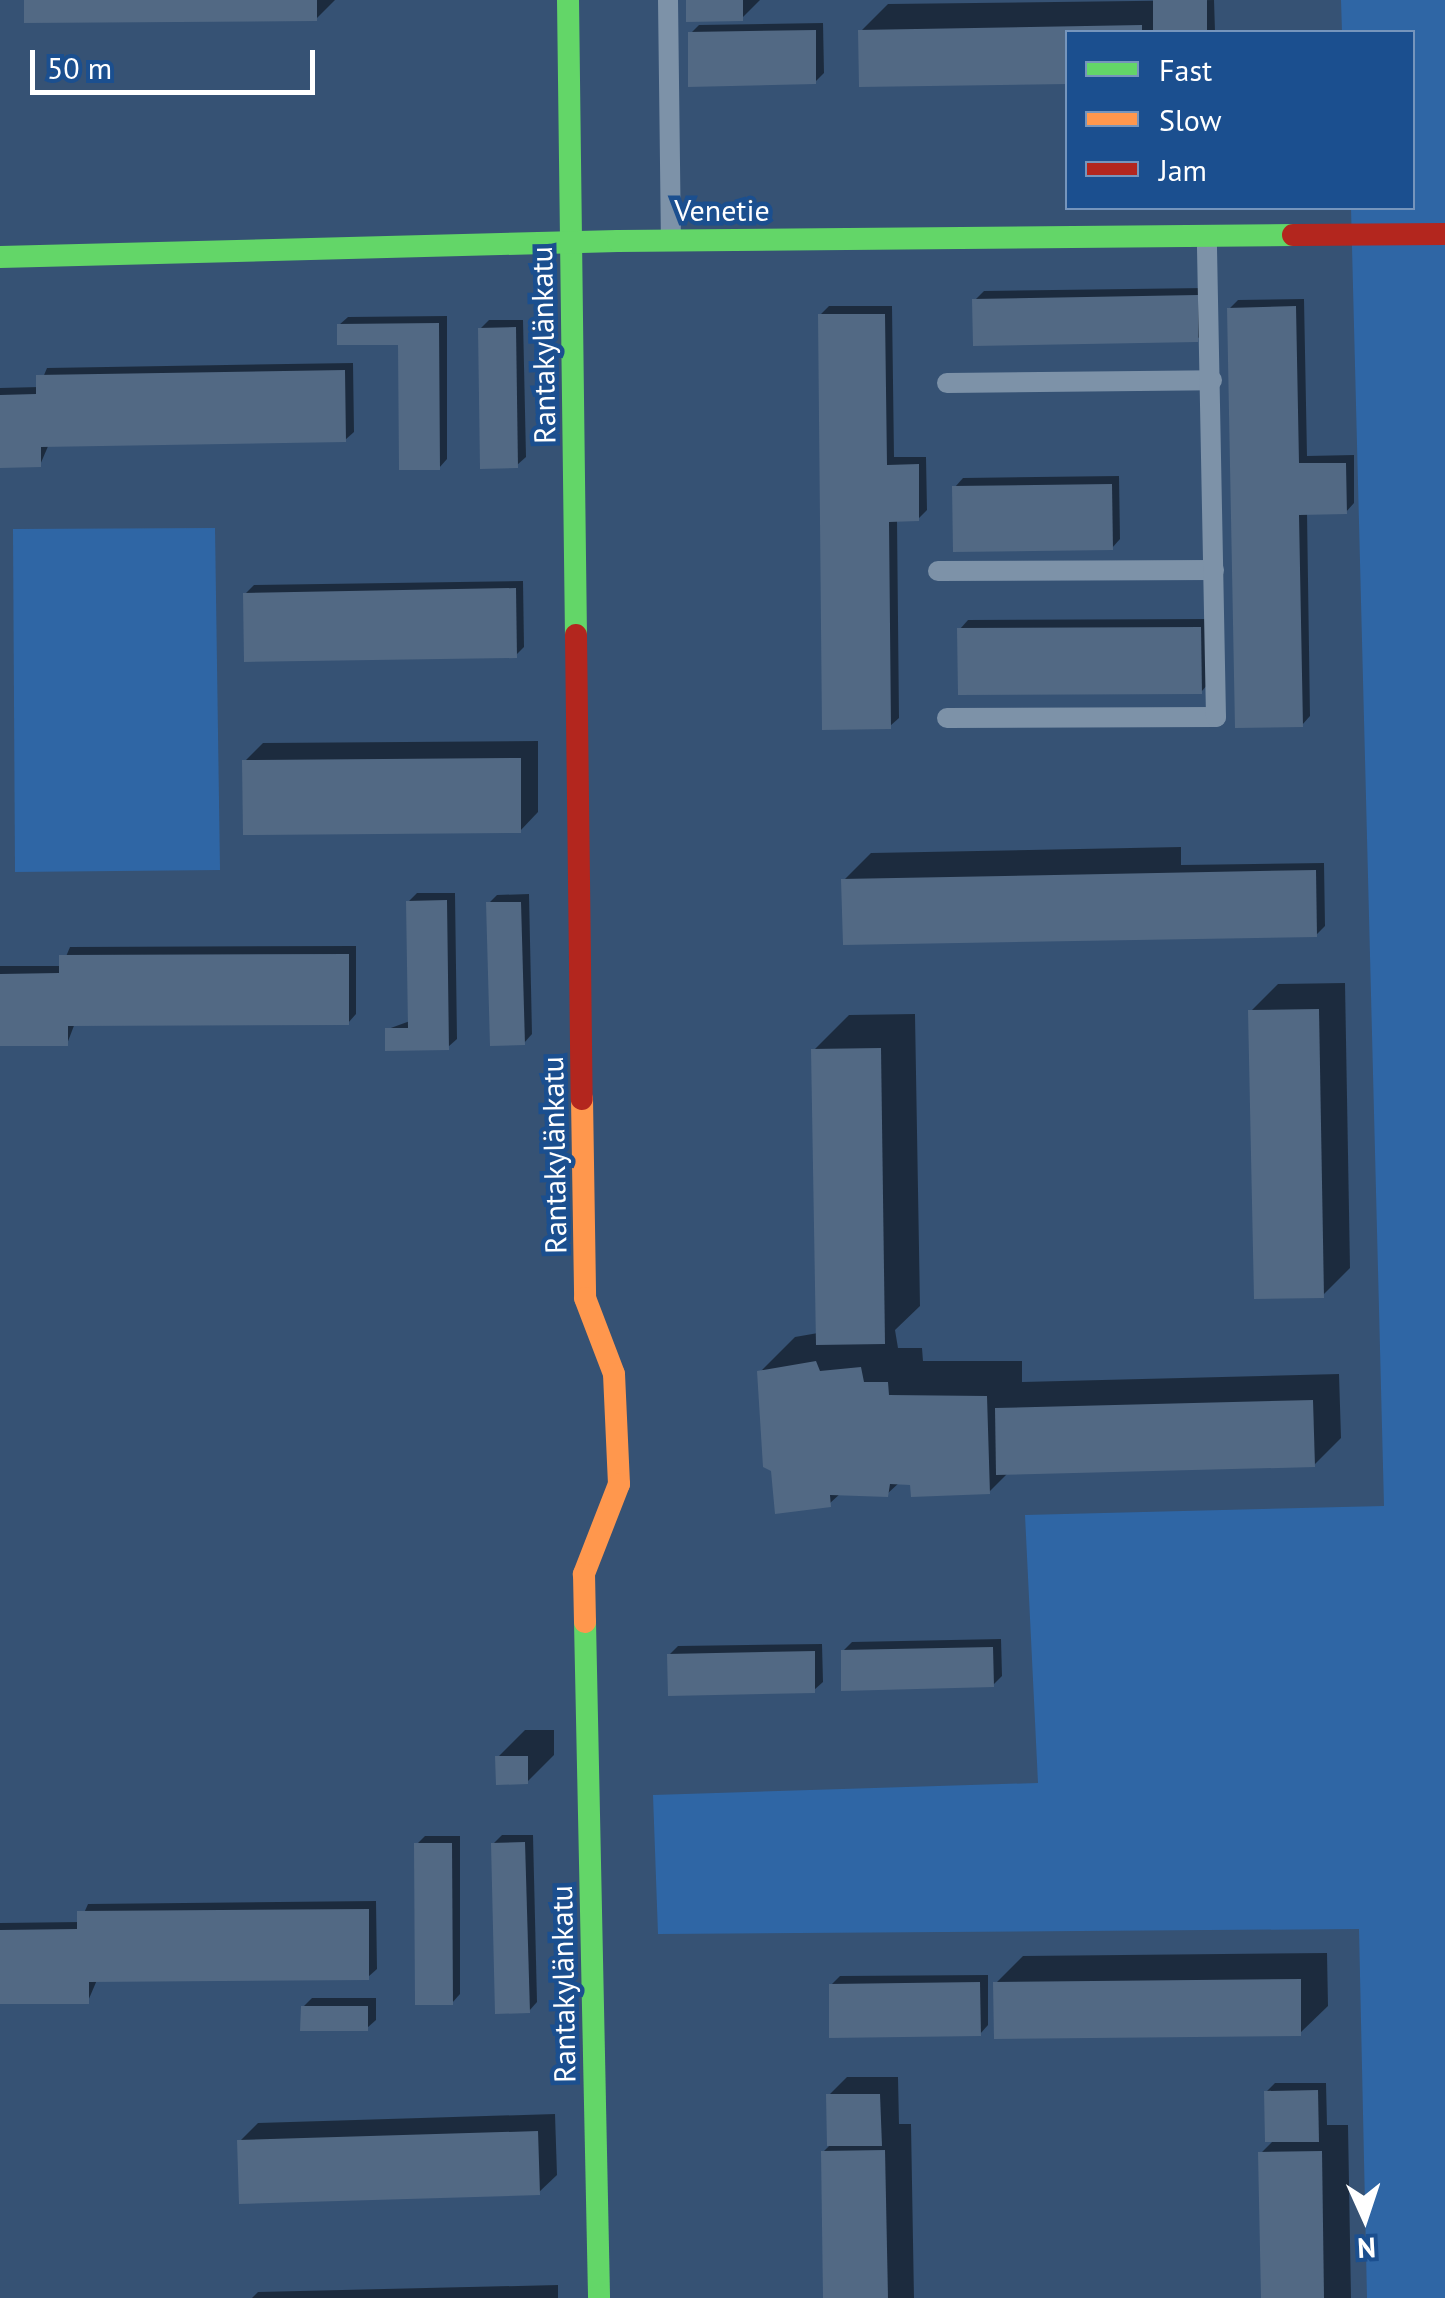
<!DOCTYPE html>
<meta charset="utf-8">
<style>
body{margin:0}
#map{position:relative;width:1445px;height:2298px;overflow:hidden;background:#365274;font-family:"PT Sans",sans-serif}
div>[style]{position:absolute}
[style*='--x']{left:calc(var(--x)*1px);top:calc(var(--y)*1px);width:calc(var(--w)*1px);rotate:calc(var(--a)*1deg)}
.green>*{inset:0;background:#2f66a5}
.shadow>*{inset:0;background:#0007}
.building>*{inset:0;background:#526984}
.lane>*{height:20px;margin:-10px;padding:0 10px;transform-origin:10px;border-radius:10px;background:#7d92a8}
.fast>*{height:22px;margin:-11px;padding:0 11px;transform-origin:11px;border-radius:11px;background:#63d668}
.slow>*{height:22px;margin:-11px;padding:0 11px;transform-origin:11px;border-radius:11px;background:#ff974d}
.jam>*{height:22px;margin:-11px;padding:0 11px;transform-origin:11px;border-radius:11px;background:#b3261e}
span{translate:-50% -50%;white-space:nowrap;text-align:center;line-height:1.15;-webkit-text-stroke:9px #1b4f8f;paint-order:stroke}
.street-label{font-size:30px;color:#fff}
.legend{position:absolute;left:1065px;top:30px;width:350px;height:180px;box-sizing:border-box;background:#1b4f8f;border:2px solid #7695bc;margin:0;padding:12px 18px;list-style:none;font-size:30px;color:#fff}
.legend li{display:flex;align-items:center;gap:20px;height:50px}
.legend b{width:50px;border:2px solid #7695bc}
.north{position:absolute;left:1315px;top:2168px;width:100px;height:100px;-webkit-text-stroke:8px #1b4f8f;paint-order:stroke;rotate:177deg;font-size:28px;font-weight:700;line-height:40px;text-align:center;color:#fff}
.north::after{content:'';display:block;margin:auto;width:35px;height:45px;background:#fff;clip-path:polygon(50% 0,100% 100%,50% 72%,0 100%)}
.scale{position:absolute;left:30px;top:50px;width:285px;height:45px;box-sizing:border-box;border:5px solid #fff;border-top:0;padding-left:12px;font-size:30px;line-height:35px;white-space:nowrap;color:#fff;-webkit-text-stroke:8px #1b4f8f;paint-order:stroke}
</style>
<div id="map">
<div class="green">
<i style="clip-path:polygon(1341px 0,1445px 0,1445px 2298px,1367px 2298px,1359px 1929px,658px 1934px,653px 1795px,1038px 1783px,1025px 1515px,1384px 1506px,1351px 208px,1412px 208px,1412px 32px,1342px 32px)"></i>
<i style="clip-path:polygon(215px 528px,220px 870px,15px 872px,13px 529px)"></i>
</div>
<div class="shadow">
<i style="clip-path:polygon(27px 0,335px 0,316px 19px)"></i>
<i style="clip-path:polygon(688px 0,760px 0,742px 18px)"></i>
<i style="clip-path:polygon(1214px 0,1215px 32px,861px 31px,888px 4px)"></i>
<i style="clip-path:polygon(823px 23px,824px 73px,815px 82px,690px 34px,699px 25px)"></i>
<i style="clip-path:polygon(1205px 288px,1206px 331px,1197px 339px,975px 300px,984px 291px)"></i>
<i style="clip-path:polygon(1304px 299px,1307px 456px,1354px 455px,1354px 503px,1346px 512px,1307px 512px,1310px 716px,1302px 725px,1229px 309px,1238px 300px)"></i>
<i style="clip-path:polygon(829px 306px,892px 306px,894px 457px,926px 457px,927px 510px,918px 519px,897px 519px,899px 718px,890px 726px,820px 315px)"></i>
<i style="clip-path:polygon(447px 316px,447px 459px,439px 468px,400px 343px,339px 325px,348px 317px)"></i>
<i style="clip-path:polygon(489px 320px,523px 320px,526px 457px,517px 465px,480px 329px)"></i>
<i style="clip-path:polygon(353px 363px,354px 432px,345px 440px,49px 444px,40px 465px,0 466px,0 388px,39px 387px,47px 368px)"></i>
<i style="clip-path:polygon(1119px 476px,1120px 539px,1112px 548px,955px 487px,963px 478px)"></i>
<i style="clip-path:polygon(523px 581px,524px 647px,516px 655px,245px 594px,254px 585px)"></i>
<i style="clip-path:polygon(1209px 619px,1209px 683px,1201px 692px,960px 629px,968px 620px)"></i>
<i style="clip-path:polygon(538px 741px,538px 812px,520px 831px,245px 761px,263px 743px)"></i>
<i style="clip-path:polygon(1181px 847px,1181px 865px,1324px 863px,1325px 926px,1316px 935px,844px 880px,871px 853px)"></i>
<i style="clip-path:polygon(417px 893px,455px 893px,457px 1039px,448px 1047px,388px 1029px,410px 1021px,408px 902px)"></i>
<i style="clip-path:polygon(529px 894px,532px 1034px,524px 1043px,489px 903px,497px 895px)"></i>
<i style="clip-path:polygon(356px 946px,356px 1014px,348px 1023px,75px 1023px,67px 1044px,0 1044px,0 966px,62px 966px,70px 947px)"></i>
<i style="clip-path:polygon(1345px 983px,1350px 1268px,1323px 1295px,1251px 1011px,1278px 984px)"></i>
<i style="clip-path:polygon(915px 1014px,920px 1306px,895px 1330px,898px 1348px,922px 1348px,923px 1361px,1022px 1361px,1022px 1382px,1339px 1374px,1341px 1438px,1314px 1465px,1009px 1472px,989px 1492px,900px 1482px,887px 1494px,841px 1493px,829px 1504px,760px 1372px,795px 1337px,818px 1333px,814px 1050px,849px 1015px)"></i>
<i style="clip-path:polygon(1001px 1639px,1002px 1676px,993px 1685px,843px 1651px,852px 1642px)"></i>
<i style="clip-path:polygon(822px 1644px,823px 1682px,814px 1690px,670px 1654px,678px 1646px)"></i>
<i style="clip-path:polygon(525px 1730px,554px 1730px,554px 1755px,527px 1782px,498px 1757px)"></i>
<i style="clip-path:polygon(502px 1835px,533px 1835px,537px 2002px,529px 2011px,493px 1844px)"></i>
<i style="clip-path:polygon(425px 1836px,460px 1836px,460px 1994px,452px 2003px,417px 1844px)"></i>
<i style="clip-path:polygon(376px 1901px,377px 1969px,368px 1977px,97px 1980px,88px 2001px,0 2002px,0 1923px,80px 1922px,88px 1904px)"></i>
<i style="clip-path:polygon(1327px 1953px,1328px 2006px,1300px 2033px,996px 1983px,1023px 1956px)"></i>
<i style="clip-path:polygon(988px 1975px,988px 2025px,980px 2034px,831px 1985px,840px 1976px)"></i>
<i style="clip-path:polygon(312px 1998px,376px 1998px,376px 2020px,367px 2028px,303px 2007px)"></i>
<i style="clip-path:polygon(847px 2077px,898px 2077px,899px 2124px,911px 2124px,914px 2298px,826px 2298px,823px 2152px,830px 2145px,829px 2095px)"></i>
<i style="clip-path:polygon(1275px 2083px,1326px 2083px,1327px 2125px,1348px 2125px,1351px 2298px,1264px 2298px,1261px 2153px,1274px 2140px,1266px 2092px)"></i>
<i style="clip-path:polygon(555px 2114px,557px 2175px,538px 2193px,240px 2141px,258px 2123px)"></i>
<i style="clip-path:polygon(558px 2285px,558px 2298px,252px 2298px,258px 2292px)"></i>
</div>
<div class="building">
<i style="clip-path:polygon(24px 0,317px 0,317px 21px,24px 23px)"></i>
<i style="clip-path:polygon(686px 0,743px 0,743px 21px,686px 22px)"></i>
<i style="clip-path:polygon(1153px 0,1207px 0,1207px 32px,1153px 32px)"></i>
<i style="clip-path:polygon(1142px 25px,1142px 32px,1068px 32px,1068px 84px,859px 87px,858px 30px)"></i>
<i style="clip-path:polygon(816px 30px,816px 84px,688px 87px,688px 32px)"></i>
<i style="clip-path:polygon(1198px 295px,1198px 342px,973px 346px,972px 299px)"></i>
<i style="clip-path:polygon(1296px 306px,1299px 463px,1346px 463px,1347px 514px,1299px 515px,1303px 727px,1235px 728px,1227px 308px)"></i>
<i style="clip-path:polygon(818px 314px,885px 314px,887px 465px,919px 464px,919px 521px,889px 522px,891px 729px,822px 730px)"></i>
<i style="clip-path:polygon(439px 323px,440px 470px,399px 470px,398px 345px,337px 345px,337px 324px)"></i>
<i style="clip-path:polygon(516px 327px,518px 468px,480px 469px,478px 328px)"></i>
<i style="clip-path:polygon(345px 370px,346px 442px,41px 447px,41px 467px,0 468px,0 395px,36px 394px,36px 375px)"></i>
<i style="clip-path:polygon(1112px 484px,1113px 550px,953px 552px,952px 486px)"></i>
<i style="clip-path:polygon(516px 588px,517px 658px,244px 662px,243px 593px)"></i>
<i style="clip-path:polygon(1201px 627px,1202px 694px,958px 695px,957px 628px)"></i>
<i style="clip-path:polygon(521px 758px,521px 833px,243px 835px,242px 760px)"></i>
<i style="clip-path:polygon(1316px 870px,1317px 937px,843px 945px,841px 879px)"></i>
<i style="clip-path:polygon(447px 900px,449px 1050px,385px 1051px,385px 1028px,408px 1028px,406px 901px)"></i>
<i style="clip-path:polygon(486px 902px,521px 902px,525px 1045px,490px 1046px)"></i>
<i style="clip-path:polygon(349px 954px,349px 1025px,68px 1026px,68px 1046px,0 1046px,0 974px,59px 973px,59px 955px)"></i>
<i style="clip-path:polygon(1319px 1009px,1324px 1298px,1254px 1299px,1248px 1010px)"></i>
<i style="clip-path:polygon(881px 1048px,885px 1344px,816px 1345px,811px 1049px)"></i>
<i style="clip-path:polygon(816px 1361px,820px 1371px,861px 1367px,864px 1382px,888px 1382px,889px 1395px,987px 1396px,990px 1494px,911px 1497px,910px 1485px,890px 1484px,888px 1497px,830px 1495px,831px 1507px,775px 1514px,771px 1471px,763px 1467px,757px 1371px)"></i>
<i style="clip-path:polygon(1313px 1400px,1315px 1467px,996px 1475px,995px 1408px)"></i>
<i style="clip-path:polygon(993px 1647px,994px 1687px,841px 1691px,841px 1650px)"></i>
<i style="clip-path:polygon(815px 1651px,815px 1693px,668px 1696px,667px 1654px)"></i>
<i style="clip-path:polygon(495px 1756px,528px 1756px,528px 1784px,496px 1785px)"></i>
<i style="clip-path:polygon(525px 1842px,530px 2013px,495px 2014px,491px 1843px)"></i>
<i style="clip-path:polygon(414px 1843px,452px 1843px,453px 2005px,415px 2005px)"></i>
<i style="clip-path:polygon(369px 1909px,369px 1980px,89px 1982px,89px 2004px,0 2004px,0 1930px,77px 1929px,77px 1911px)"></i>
<i style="clip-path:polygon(1301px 1979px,1301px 2036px,994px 2039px,993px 1982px)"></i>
<i style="clip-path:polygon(980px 1982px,981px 2036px,829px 2038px,829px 1984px)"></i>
<i style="clip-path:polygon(301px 2006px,368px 2006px,368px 2031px,300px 2031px)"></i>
<i style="clip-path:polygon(1318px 2090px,1319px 2142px,1265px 2142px,1264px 2091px)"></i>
<i style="clip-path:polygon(826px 2094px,880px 2094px,882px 2146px,827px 2146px)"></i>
<i style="clip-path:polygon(538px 2131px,540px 2195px,239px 2204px,237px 2140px)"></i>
<i style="clip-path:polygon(885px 2150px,888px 2298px,823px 2298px,821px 2151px)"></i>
<i style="clip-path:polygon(1322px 2151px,1324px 2298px,1261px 2298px,1258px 2152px)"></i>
</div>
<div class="lane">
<i style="--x:668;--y:0;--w:238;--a:89.3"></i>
<i style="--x:947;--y:383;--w:265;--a:-0.6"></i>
<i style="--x:938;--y:571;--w:276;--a:-0.2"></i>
<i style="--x:947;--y:718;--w:269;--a:-0.2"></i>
<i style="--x:1216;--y:717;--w:478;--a:-91.1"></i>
</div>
<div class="fast">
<i style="--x:568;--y:0;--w:635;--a:89.28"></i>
<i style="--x:0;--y:257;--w:618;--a:-1.48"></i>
<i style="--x:618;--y:241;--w:675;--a:-0.51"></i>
<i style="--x:585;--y:1622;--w:676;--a:88.81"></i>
</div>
<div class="slow">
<i style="--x:582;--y:1099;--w:199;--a:89.1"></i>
<i style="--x:585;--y:1298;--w:81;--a:69.1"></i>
<i style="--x:614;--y:1374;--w:110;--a:87.4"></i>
<i style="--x:619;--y:1484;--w:97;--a:111.3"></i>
<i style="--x:584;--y:1574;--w:48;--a:88.8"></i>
</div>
<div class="jam">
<i style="--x:1293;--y:235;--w:152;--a:-0.4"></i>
<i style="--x:576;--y:635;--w:464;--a:89.3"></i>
</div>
<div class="street-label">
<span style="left:722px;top:210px">Venetie</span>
<span style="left:543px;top:345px;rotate:-91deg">Rantakylänkatu</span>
<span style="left:554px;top:1155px;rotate:-91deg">Rantakylänkatu</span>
<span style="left:563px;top:1984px;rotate:-91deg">Rantakylänkatu</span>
</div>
<ul class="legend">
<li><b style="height:12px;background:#63d668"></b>Fast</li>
<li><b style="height:12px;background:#ff974d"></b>Slow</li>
<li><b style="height:12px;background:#b3261e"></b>Jam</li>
</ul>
<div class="north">N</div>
<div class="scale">50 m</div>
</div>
